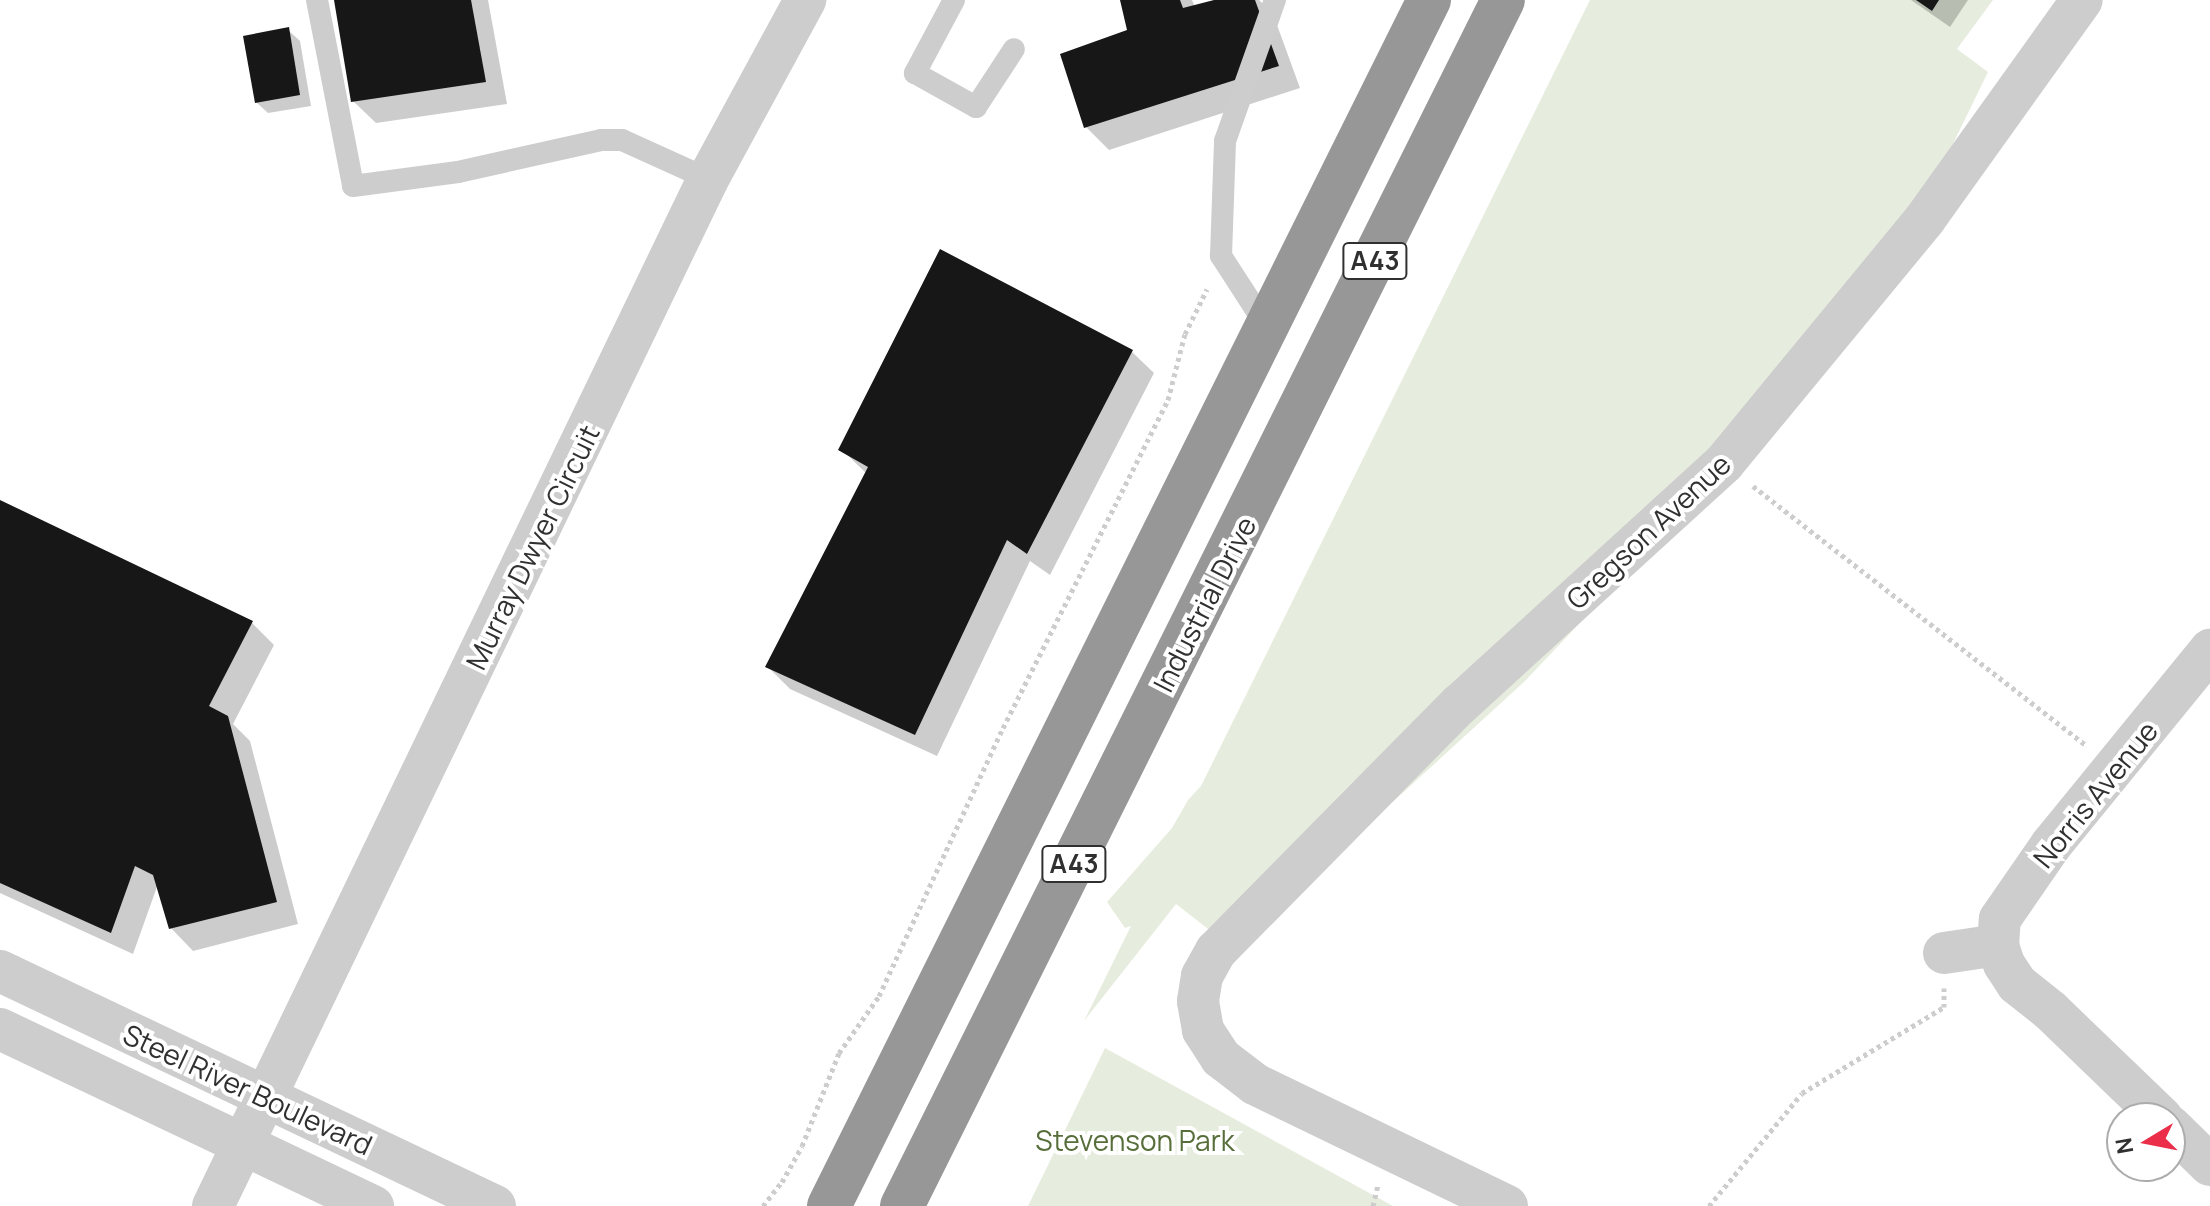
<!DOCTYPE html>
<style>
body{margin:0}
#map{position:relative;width:2210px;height:1206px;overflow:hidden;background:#fff;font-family:Manrope,sans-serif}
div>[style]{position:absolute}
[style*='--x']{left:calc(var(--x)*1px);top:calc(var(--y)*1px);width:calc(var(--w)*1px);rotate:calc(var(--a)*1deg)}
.green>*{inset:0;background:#e7edde}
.shadow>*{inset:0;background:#0003}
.building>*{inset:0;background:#171717}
.path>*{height:5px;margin-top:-2.5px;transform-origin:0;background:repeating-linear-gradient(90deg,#cdcdcd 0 4px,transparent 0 8px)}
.lane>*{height:22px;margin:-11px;padding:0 11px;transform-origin:11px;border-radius:11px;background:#cdcdcd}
.street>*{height:42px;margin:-21px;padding:0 21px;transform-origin:21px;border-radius:21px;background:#cdcdcd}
.highway>*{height:44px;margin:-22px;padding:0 22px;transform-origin:22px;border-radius:22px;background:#979797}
span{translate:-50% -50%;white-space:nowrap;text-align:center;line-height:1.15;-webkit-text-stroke:8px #fff;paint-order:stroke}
.shield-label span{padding:2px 6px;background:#fff;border:2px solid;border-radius:6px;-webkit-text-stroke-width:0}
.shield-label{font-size:26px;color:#303030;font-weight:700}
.street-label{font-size:28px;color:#303030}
.park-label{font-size:28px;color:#576e3b}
.north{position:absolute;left:2106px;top:1102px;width:80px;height:80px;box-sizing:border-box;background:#fff;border:2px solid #acacac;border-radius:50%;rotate:260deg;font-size:22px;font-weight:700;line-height:32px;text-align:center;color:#303030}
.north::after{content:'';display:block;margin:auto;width:28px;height:36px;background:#eb2e4a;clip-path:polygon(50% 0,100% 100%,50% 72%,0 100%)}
</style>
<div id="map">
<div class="green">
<i style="clip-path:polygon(1590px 0,1993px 0,1957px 49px,1988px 72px,1913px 226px,1835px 354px,1524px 682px,1315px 873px,1221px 939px,1176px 904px,1084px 1021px,1131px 926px,1125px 928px,1107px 902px,1172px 828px,1188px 800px,1201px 786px)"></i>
<i style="clip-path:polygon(1105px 1048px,1393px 1206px,1028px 1206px)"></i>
</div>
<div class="shadow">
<i style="clip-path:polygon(337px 0,488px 0,507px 104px,376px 123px,353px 101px)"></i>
<i style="clip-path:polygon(1122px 0,1192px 0,1195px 7px,1221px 0,1259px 0,1273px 14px,1300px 88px,1109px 150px,1086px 127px,1130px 31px)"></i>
<i style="clip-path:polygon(1911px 0,1968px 0,1950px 27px)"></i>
<i style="clip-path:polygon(288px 30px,300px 41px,311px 106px,268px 113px,256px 102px)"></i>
<i style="clip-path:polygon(1131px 351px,1154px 373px,1050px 575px,1030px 561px,937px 756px,790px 689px,767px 666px,866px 473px,841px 449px)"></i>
<i style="clip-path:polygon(0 503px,252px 623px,274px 645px,233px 724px,250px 741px,298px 924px,193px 951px,171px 928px,158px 884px,133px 954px,0 893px)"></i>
</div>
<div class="building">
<i style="clip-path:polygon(334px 0,471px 0,486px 82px,351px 102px)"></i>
<i style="clip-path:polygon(1120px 0,1180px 0,1183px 8px,1214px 0,1255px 0,1279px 66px,1084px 128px,1060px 54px,1127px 30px)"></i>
<i style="clip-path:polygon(1916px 0,1939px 0,1932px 11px)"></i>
<i style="clip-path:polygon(289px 27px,300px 95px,255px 103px,243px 36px)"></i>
<i style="clip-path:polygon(940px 249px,1133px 350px,1027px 554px,1007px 540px,915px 735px,765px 667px,868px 467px,838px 450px)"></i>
<i style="clip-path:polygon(0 500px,253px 621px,209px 706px,228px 716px,277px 902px,169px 929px,153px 875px,135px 866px,111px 933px,0 883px)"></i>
</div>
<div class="path">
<i style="--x:1753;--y:486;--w:422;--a:37.9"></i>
<i style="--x:763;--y:1206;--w:31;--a:-52"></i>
<i style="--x:782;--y:1182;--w:41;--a:-60.9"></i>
<i style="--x:802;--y:1146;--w:100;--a:-68.3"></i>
<i style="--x:839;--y:1053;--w:70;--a:-54.9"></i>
<i style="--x:879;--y:996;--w:295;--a:-65.2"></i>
<i style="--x:1003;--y:728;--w:367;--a:-63.3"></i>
<i style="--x:1168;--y:400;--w:68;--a:-75.6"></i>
<i style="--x:1185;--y:334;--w:50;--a:-63.9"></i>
<i style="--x:1373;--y:1206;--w:23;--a:-77"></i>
<i style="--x:1709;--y:1206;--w:146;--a:-50.5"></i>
<i style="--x:1802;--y:1093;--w:166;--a:-31.2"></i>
<i style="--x:1944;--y:1007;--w:19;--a:-90"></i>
</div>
<div class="lane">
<i style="--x:317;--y:0;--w:189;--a:79"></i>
<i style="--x:353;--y:186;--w:106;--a:-7.6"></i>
<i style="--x:458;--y:172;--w:147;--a:-12.6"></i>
<i style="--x:601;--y:140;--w:21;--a:0"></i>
<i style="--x:622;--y:140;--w:94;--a:24.4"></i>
<i style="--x:954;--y:0;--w:83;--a:118.1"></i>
<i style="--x:915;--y:73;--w:70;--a:29.1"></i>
<i style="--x:976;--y:107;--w:69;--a:-56.8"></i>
<i style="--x:1267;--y:327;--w:85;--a:-122.9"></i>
<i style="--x:1221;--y:256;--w:115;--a:-88"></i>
<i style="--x:1225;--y:141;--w:150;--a:-70.5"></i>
</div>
<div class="street">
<i style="--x:1944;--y:953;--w:55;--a:-8.4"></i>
<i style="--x:0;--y:971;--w:548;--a:25.4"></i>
<i style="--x:0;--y:1029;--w:413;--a:25.4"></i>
<i style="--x:2162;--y:1118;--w:154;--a:-136.1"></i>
<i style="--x:2051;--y:1011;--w:43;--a:-141.5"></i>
<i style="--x:2017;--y:984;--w:24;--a:-123"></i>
<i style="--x:2004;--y:964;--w:20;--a:-108"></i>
<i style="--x:1998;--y:945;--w:26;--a:-86"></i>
<i style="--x:2000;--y:919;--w:90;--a:-55.4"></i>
<i style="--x:2051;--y:845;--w:252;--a:-50.8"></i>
<i style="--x:2170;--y:1126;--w:56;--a:44.3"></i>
<i style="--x:213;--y:1206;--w:1140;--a:-64.27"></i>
<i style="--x:708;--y:179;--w:204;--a:-61.5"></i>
<i style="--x:1507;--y:1206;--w:280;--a:-154.2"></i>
<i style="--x:1255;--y:1084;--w:43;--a:-142.6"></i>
<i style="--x:1221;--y:1058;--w:33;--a:-123"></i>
<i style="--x:1203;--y:1030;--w:29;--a:-100"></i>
<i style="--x:1198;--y:1001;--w:25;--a:-81"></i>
<i style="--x:1202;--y:976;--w:29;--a:-61"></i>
<i style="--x:1216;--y:951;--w:346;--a:-45.4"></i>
<i style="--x:1459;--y:705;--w:359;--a:-42.4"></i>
<i style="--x:1724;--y:463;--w:316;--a:-50.5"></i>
<i style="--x:1925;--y:219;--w:269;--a:-54.4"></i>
</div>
<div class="highway">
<i style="--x:829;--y:1206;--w:1347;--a:-63.55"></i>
<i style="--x:902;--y:1206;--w:1347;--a:-63.51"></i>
</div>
<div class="shield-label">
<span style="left:1375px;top:261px">A43</span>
<span style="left:1074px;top:864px">A43</span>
</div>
<div class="street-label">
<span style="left:1648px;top:531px;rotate:-43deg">Gregson Avenue</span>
<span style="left:532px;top:547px;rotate:-64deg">Murray Dwyer Circuit</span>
<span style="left:1204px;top:604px;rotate:-63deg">Industrial Drive</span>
<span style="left:2095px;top:794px;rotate:-51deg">Norris Avenue</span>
<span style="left:248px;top:1089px;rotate:25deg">Steel River Boulevard</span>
</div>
<div class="park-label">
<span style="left:1135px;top:1140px">Stevenson Park</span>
</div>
<div class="north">N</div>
</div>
